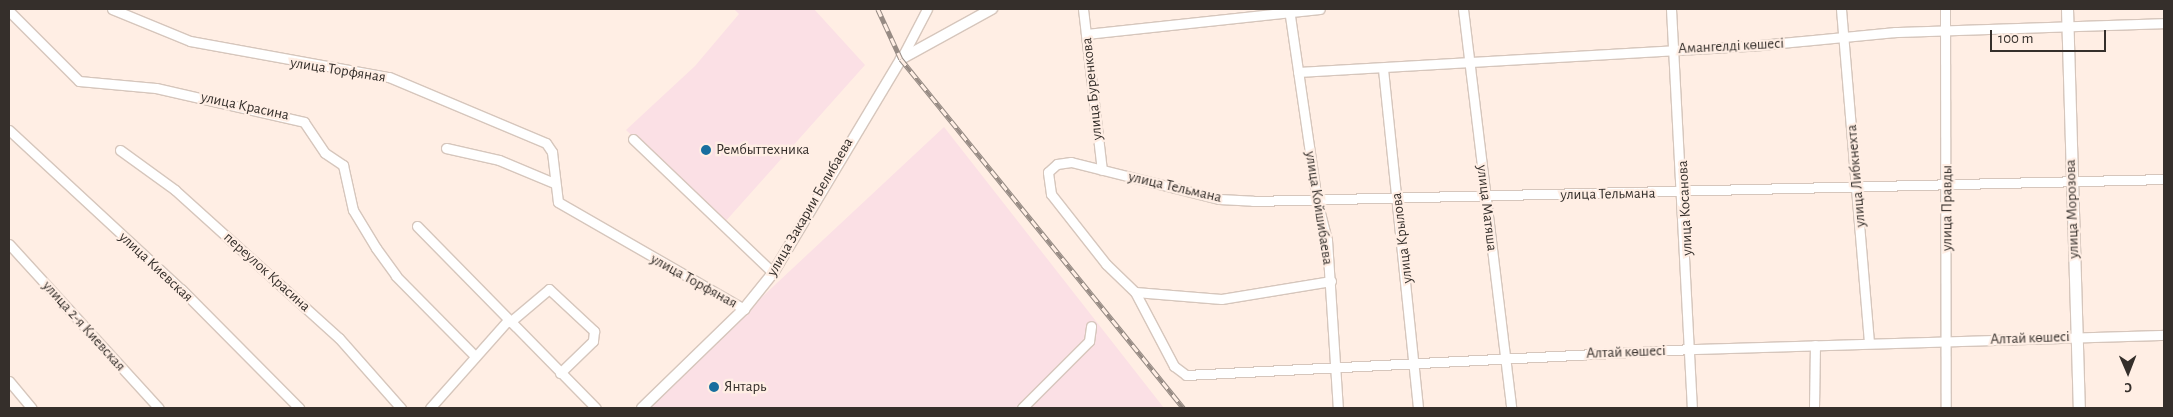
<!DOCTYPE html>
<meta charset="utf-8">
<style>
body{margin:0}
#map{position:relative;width:2173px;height:417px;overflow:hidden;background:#ffeee4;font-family:"Alegreya Sans",sans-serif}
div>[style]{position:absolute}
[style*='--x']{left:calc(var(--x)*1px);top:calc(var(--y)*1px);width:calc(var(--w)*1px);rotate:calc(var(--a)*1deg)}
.industrial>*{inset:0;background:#fbe0e5}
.roads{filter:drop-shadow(1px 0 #d6c6bc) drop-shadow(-1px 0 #d6c6bc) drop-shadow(0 1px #d6c6bc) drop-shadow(0 -1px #d6c6bc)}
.minor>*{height:9px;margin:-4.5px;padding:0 4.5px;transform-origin:4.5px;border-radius:4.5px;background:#fff}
.tertiary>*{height:10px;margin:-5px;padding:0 5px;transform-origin:5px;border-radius:5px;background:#fff}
.secondary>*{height:11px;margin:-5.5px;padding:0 5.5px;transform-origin:5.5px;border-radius:5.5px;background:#fff}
.rail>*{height:4.5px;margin-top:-2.25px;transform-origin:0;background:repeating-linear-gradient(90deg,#ffeee4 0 8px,#978b84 0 16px);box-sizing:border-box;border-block:1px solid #978b84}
.dots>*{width:14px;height:14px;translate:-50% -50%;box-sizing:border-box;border:2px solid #ffeee4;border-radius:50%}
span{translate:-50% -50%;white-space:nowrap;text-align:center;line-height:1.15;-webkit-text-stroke:4.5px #ffeee4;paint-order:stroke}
.street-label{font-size:15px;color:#352f2b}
.poi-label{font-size:15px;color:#352f2b}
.left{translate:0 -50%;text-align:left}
.frame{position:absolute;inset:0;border:10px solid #352f2b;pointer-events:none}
.north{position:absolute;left:2103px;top:347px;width:50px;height:50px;-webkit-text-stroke:4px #ffeee4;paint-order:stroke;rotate:179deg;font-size:14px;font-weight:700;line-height:20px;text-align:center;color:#352f2b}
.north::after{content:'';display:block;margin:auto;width:18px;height:22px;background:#352f2b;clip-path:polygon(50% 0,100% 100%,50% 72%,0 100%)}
.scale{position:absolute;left:1990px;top:30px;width:116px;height:22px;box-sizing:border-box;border:2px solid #352f2b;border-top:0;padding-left:6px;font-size:15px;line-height:18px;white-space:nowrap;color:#352f2b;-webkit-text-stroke:4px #ffeee4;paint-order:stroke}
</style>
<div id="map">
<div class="industrial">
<i style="clip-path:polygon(734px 9px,814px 9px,865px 65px,724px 223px,626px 130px,695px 66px,739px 14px)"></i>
<i style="clip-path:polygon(944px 127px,1164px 408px,643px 408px)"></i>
</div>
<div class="roads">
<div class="minor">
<i style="--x:112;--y:9;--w:84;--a:22.3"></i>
<i style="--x:190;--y:41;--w:202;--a:10.3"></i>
<i style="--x:389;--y:77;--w:170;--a:22.8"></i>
<i style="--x:546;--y:143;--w:11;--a:56"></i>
<i style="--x:552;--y:152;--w:50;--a:83.2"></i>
<i style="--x:558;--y:202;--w:215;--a:29.9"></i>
<i style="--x:1083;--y:9;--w:162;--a:83.3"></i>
<i style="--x:1289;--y:9;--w:194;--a:81.7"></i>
<i style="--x:1317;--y:201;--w:40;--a:75.6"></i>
<i style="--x:1327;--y:240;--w:168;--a:86.3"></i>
<i style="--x:1463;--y:9;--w:402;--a:83.1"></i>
<i style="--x:1671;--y:9;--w:400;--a:87"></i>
<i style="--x:1841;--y:9;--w:335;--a:85.2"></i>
<i style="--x:1945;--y:9;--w:399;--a:89.9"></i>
<i style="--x:9;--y:11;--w:99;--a:45"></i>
<i style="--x:79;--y:81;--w:77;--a:5.2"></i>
<i style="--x:156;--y:88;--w:152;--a:12.9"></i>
<i style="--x:304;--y:122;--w:37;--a:56"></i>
<i style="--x:325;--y:153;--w:22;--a:34"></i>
<i style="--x:343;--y:165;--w:46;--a:77.5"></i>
<i style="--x:353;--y:210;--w:44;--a:58.8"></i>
<i style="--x:376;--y:248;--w:34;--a:54"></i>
<i style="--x:396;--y:276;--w:112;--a:45.4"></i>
<i style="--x:1086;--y:34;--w:235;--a:-6.1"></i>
<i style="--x:901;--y:59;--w:56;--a:-62.5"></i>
<i style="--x:1383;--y:69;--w:341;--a:84.1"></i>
<i style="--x:1298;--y:72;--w:463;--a:-3.3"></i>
<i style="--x:1760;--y:45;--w:136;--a:-5.5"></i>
<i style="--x:1895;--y:32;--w:269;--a:-1.9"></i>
<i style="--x:9;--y:130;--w:234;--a:42.8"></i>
<i style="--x:181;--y:289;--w:168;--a:45.2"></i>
<i style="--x:633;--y:139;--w:194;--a:43.7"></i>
<i style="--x:446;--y:148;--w:54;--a:12.8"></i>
<i style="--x:499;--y:160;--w:60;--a:22.7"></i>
<i style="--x:120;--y:150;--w:68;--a:36"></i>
<i style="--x:175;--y:190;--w:221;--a:42.1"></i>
<i style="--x:339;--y:338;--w:94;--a:48.5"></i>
<i style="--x:417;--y:226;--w:255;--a:45.5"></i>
<i style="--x:9;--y:244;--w:222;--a:47.6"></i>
<i style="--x:1331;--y:281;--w:111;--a:170.7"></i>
<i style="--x:1221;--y:299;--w:86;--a:-175.3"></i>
<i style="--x:1135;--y:292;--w:40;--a:-136"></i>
<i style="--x:1106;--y:264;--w:89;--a:-128.2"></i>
<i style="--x:1051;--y:194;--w:22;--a:-98"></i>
<i style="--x:1048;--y:172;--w:12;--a:-42"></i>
<i style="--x:1057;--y:164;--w:14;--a:-8"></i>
<i style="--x:1071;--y:162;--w:153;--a:14"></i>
<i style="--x:1219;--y:199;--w:34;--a:3"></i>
<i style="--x:1253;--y:201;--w:911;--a:-1.38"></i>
<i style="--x:1135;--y:292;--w:84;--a:62.2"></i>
<i style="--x:1174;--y:366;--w:15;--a:37"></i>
<i style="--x:1186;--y:375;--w:507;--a:-2.94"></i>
<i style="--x:1692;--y:349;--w:472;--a:-1.7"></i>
<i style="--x:510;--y:322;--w:51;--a:-40.2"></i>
<i style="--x:549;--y:289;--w:62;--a:43"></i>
<i style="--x:594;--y:331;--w:10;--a:96"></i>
<i style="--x:593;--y:341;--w:46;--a:135.9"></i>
<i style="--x:9;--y:381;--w:35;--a:50"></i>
<i style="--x:430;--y:408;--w:118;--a:-48.4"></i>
<i style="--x:1022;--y:408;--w:95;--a:-45"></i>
<i style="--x:1089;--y:341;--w:15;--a:-82"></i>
<i style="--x:1814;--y:408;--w:63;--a:-89.1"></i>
</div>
<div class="tertiary">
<i style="--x:642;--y:408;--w:142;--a:-44.1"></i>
<i style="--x:744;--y:309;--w:46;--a:-51.1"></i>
<i style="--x:773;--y:273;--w:249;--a:-59.1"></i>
<i style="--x:901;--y:59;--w:104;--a:-28.8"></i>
</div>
<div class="secondary">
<i style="--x:2067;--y:9;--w:399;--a:88.3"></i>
</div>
</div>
<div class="rail">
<i style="--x:878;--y:9;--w:55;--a:65.3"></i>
<i style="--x:901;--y:59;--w:449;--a:51"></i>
</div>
<div class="dots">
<i style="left:706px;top:150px;background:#176e9e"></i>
<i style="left:714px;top:387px;background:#176e9e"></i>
</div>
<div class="street-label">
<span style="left:1731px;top:46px;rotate:-3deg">Амангелді көшесі</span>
<span style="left:338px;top:70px;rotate:9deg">улица Торфяная</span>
<span style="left:1092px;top:89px;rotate:-96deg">улица Буренкова</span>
<span style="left:245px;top:106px;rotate:12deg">улица Красина</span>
<span style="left:1856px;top:176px;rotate:-95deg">улица Либкнехта</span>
<span style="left:1175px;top:187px;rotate:13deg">улица Тельмана</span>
<span style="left:1608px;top:194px;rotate:-1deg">улица Тельмана</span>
<span style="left:810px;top:207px;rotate:-60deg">улица Закарии Белибаева</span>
<span style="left:1319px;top:208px;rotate:81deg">улица Койшибаева</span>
<span style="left:1487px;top:208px;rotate:83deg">улица Матяша</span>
<span style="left:1685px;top:208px;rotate:-93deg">улица Косанова</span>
<span style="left:1947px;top:208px;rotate:-90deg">улица Правды</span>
<span style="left:2072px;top:209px;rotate:-92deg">улица Морозова</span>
<span style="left:1402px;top:238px;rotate:-97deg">улица Крылова</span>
<span style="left:156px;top:267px;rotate:43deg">улица Киевская</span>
<span style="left:267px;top:272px;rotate:42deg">переулок Красина</span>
<span style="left:694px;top:281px;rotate:29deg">улица Торфяная</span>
<span style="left:84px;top:326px;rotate:48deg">улица 2-я Киевская</span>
<span style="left:2030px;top:338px;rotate:-2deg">Алтай көшесі</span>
<span style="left:1626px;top:352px;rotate:-2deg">Алтай көшесі</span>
</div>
<div class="poi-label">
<span class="left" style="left:716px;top:150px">Рембыттехника</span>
<span class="left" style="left:724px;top:387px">Янтарь</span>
</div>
<div class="frame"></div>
<div class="north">С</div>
<div class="scale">100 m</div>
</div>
